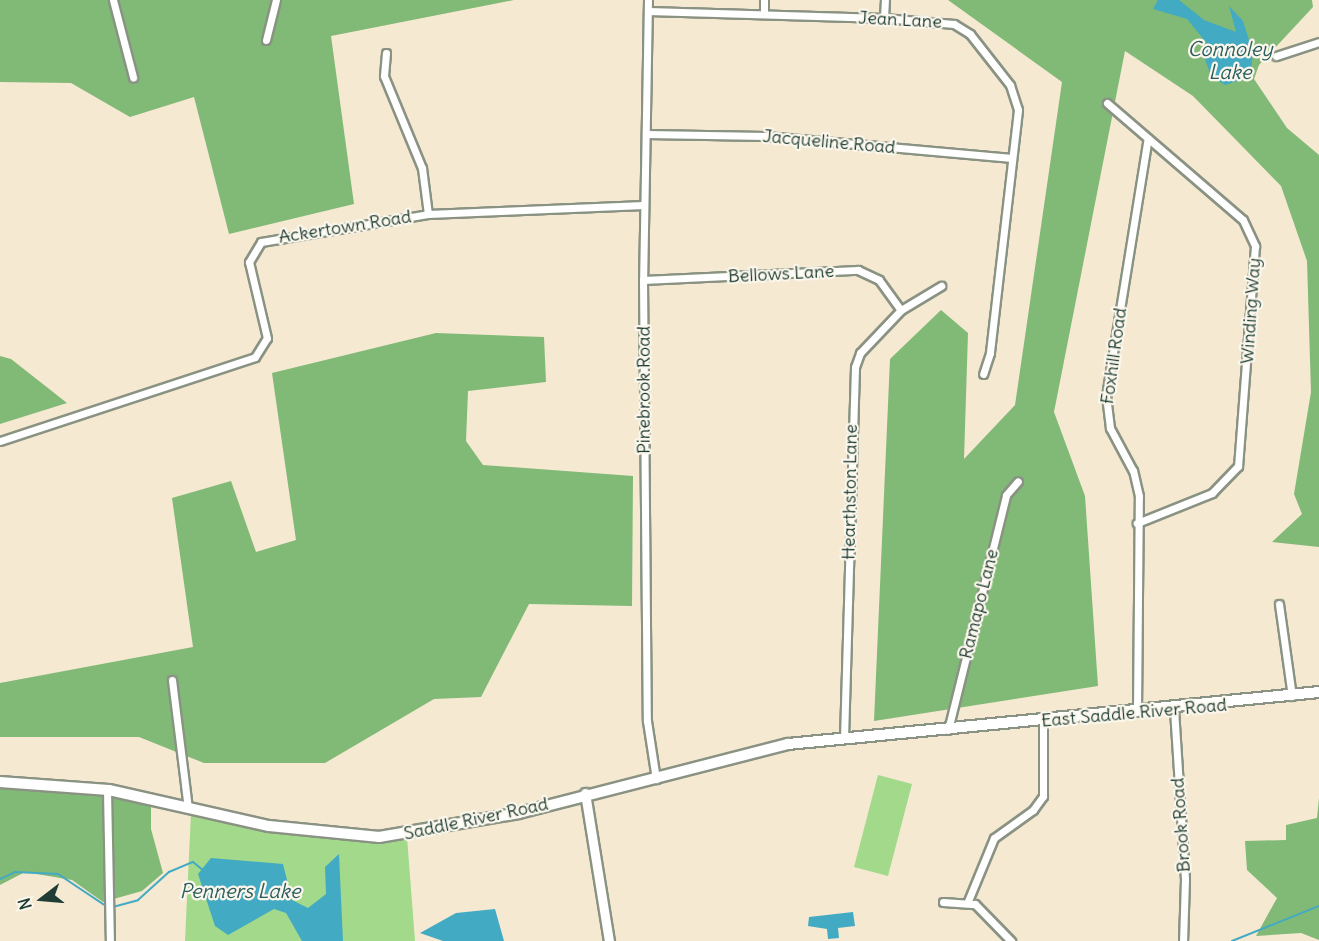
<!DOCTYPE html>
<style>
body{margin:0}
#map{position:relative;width:1319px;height:941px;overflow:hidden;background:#f5e9d2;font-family:Delius,sans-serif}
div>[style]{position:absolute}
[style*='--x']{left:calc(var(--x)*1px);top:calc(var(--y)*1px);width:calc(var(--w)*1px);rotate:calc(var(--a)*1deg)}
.green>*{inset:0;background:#a2d98a}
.forest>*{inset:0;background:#81b976}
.water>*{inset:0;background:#43aac3}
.stream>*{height:2px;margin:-1px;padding:0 1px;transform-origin:1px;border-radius:1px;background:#43aac3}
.roads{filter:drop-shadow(2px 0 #8a9383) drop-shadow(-2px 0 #8a9383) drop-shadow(0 2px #8a9383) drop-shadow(0 -2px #8a9383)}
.minor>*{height:7px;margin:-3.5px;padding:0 3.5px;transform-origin:3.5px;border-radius:3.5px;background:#fff}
.tertiary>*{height:9px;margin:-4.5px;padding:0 4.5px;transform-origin:4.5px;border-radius:4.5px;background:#fff}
.secondary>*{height:10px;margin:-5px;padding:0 5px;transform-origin:5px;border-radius:5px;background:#fff}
span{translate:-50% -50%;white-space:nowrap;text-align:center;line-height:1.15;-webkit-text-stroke:4.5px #fbf7ec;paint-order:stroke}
.street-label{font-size:18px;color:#1f3d34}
.water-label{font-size:20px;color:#2a5e5f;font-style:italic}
.north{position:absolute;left:12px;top:869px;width:60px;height:60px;-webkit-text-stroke:4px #fbf7ec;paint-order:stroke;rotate:254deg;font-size:16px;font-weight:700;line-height:24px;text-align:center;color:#1f3d34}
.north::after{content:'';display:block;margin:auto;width:21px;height:27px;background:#1f3d34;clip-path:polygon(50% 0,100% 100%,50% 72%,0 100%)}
</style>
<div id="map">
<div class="green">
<i style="clip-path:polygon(878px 775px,912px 784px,888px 876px,854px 867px)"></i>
<i style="clip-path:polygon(191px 813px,245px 826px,407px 837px,415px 941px,185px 941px)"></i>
</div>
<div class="forest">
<i style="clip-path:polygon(0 0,514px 0,331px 36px,354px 204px,229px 234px,194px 97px,130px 117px,71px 83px,0 82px)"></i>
<i style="clip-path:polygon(948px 0,1312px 0,1313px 7px,1259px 65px,1254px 79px,1287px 128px,1319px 155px,1319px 547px,1272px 542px,1302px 514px,1294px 494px,1311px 392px,1307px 261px,1281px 186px,1193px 96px,1125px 51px,1054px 412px,1085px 496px,1098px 686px,874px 721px,890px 359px,941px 310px,968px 333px,964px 459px,1015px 405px,1062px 82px)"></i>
<i style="clip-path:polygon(436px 333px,544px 337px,546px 382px,468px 391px,466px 441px,483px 465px,633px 476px,632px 606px,529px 604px,481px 697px,434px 699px,325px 763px,204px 763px,139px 737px,0 737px,0 683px,193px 647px,172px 498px,231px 481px,256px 552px,296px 540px,272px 373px)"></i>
<i style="clip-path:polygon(0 356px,11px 359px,67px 403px,0 424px)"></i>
<i style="clip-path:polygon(0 779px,151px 797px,151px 829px,163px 873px,142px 891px,103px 902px,72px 880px,25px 872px,0 885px)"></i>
<i style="clip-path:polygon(1319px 798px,1319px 940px,1301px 933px,1256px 936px,1277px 898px,1247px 870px,1245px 841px,1286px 840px,1286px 825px,1317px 818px)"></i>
</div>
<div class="water">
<i style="clip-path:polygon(1158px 0,1179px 0,1204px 20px,1236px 32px,1229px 6px,1243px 21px,1253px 53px,1250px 77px,1225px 85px,1211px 76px,1202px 51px,1209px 46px,1187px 19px,1153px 9px)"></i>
<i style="clip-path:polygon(339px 854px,343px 941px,302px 941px,286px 913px,274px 909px,228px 935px,215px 926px,198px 874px,211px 858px,283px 864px,292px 900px,308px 908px,326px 894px,325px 867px)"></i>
<i style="clip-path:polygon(495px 909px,504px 941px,443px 941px,420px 933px,456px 913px)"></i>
<i style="clip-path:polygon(853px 912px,855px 926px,838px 928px,839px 938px,828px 939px,827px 929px,808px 926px,809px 917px)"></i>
</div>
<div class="stream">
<i style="--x:0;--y:879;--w:17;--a:-25"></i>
<i style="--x:15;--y:872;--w:43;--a:2.7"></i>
<i style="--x:58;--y:874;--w:61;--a:33.7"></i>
<i style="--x:109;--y:908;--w:30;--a:-15"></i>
<i style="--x:138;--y:900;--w:42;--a:-42.1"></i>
<i style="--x:169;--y:872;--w:26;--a:-23"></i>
<i style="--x:193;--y:862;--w:13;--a:39"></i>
<i style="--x:1232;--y:941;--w:94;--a:-21.9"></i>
</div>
<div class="roads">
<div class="minor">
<i style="--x:113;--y:0;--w:80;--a:75.4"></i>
<i style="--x:648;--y:0;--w:280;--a:91"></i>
<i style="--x:643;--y:280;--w:441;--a:89.5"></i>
<i style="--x:647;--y:721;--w:59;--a:81.2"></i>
<i style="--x:648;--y:11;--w:236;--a:1.7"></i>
<i style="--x:884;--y:18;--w:70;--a:4.9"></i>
<i style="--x:954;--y:24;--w:19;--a:32"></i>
<i style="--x:970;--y:34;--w:65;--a:51.9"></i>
<i style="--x:1010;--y:85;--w:26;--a:72"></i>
<i style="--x:1018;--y:110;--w:245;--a:96.6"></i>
<i style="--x:990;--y:353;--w:22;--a:108"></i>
<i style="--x:764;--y:14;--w:14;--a:-90"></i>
<i style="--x:884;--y:18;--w:18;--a:-87"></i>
<i style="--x:266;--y:40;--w:41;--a:-76"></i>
<i style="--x:386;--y:53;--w:23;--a:95"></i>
<i style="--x:384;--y:76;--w:100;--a:67.6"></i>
<i style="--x:422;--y:168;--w:46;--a:82.6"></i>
<i style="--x:1276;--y:56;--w:45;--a:-18"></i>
<i style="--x:1107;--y:103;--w:179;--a:40.7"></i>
<i style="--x:1243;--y:220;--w:29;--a:65"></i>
<i style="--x:1255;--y:246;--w:221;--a:94.4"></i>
<i style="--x:1238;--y:466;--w:37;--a:134"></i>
<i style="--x:1212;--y:493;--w:81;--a:158.2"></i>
<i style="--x:646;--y:134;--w:120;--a:1"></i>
<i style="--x:766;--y:136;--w:247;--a:5.1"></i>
<i style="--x:643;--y:280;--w:215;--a:-2.7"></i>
<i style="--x:858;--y:270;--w:23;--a:25"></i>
<i style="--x:879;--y:280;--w:37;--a:54"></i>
<i style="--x:0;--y:441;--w:268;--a:-18.2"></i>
<i style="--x:255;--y:357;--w:22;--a:-58"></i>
<i style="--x:267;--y:338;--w:78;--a:-103.3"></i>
<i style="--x:249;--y:262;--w:23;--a:-59"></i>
<i style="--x:261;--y:242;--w:169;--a:-9.5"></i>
<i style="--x:428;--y:214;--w:216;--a:-2.4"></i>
<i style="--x:1279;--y:604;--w:93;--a:82"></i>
<i style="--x:172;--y:680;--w:129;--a:82.9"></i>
<i style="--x:1174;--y:709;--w:170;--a:86.3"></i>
<i style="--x:1185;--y:879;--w:62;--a:91.8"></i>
<i style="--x:1137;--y:712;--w:216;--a:-89.5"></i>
<i style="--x:1139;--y:496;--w:26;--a:-103"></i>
<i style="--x:1133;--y:471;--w:49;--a:-118.1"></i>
<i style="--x:1110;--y:428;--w:32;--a:-97"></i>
<i style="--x:1106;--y:396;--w:261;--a:-80.8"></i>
<i style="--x:948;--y:730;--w:242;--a:-76.1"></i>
<i style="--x:1006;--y:495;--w:18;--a:-49"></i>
<i style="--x:844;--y:738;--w:371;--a:-88.3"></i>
<i style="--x:855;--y:367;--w:15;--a:-70"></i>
<i style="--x:860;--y:353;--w:59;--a:-46.4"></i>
<i style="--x:901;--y:310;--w:47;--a:-31"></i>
<i style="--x:107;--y:790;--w:151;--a:88.9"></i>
<i style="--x:968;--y:901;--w:68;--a:-67.6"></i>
<i style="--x:994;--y:838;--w:48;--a:-35.7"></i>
<i style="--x:1033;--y:810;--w:17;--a:-54"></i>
<i style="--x:1043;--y:796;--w:75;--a:-90"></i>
<i style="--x:943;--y:902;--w:32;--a:4"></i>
<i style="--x:975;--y:904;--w:52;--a:45.8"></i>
</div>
<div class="tertiary">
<i style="--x:585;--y:793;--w:150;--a:80.8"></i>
</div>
<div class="secondary">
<i style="--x:0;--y:782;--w:109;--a:4.2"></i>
<i style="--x:109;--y:790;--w:164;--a:12.7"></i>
<i style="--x:269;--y:826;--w:111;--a:5.7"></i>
<i style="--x:379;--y:837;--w:142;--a:-9.7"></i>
<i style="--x:519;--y:813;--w:278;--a:-14.4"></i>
<i style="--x:788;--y:744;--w:534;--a:-5.59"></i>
</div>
</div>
<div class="street-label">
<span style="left:900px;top:20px;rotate:3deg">Jean Lane</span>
<span style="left:829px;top:142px;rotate:5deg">Jacqueline Road</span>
<span style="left:345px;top:227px;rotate:-9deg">Ackertown Road</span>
<span style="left:781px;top:274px;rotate:-3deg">Bellows Lane</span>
<span style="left:1251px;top:311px;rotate:-86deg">Winding Way</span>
<span style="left:1114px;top:356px;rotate:-82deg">Foxhill Road</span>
<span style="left:644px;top:390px;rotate:-90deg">Pinebrook Road</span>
<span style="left:850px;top:492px;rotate:-89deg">Hearthston Lane</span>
<span style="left:979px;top:604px;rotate:-76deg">Ramapo Lane</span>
<span style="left:1134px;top:713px;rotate:-5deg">East Saddle River Road</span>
<span style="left:476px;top:819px;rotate:-12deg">Saddle River Road</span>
<span style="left:1181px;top:825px;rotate:-94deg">Brook Road</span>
</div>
<div class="water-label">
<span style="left:1230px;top:60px">Connoley<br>Lake</span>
<span style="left:240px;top:890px">Penners Lake</span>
</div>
<div class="north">N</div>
</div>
